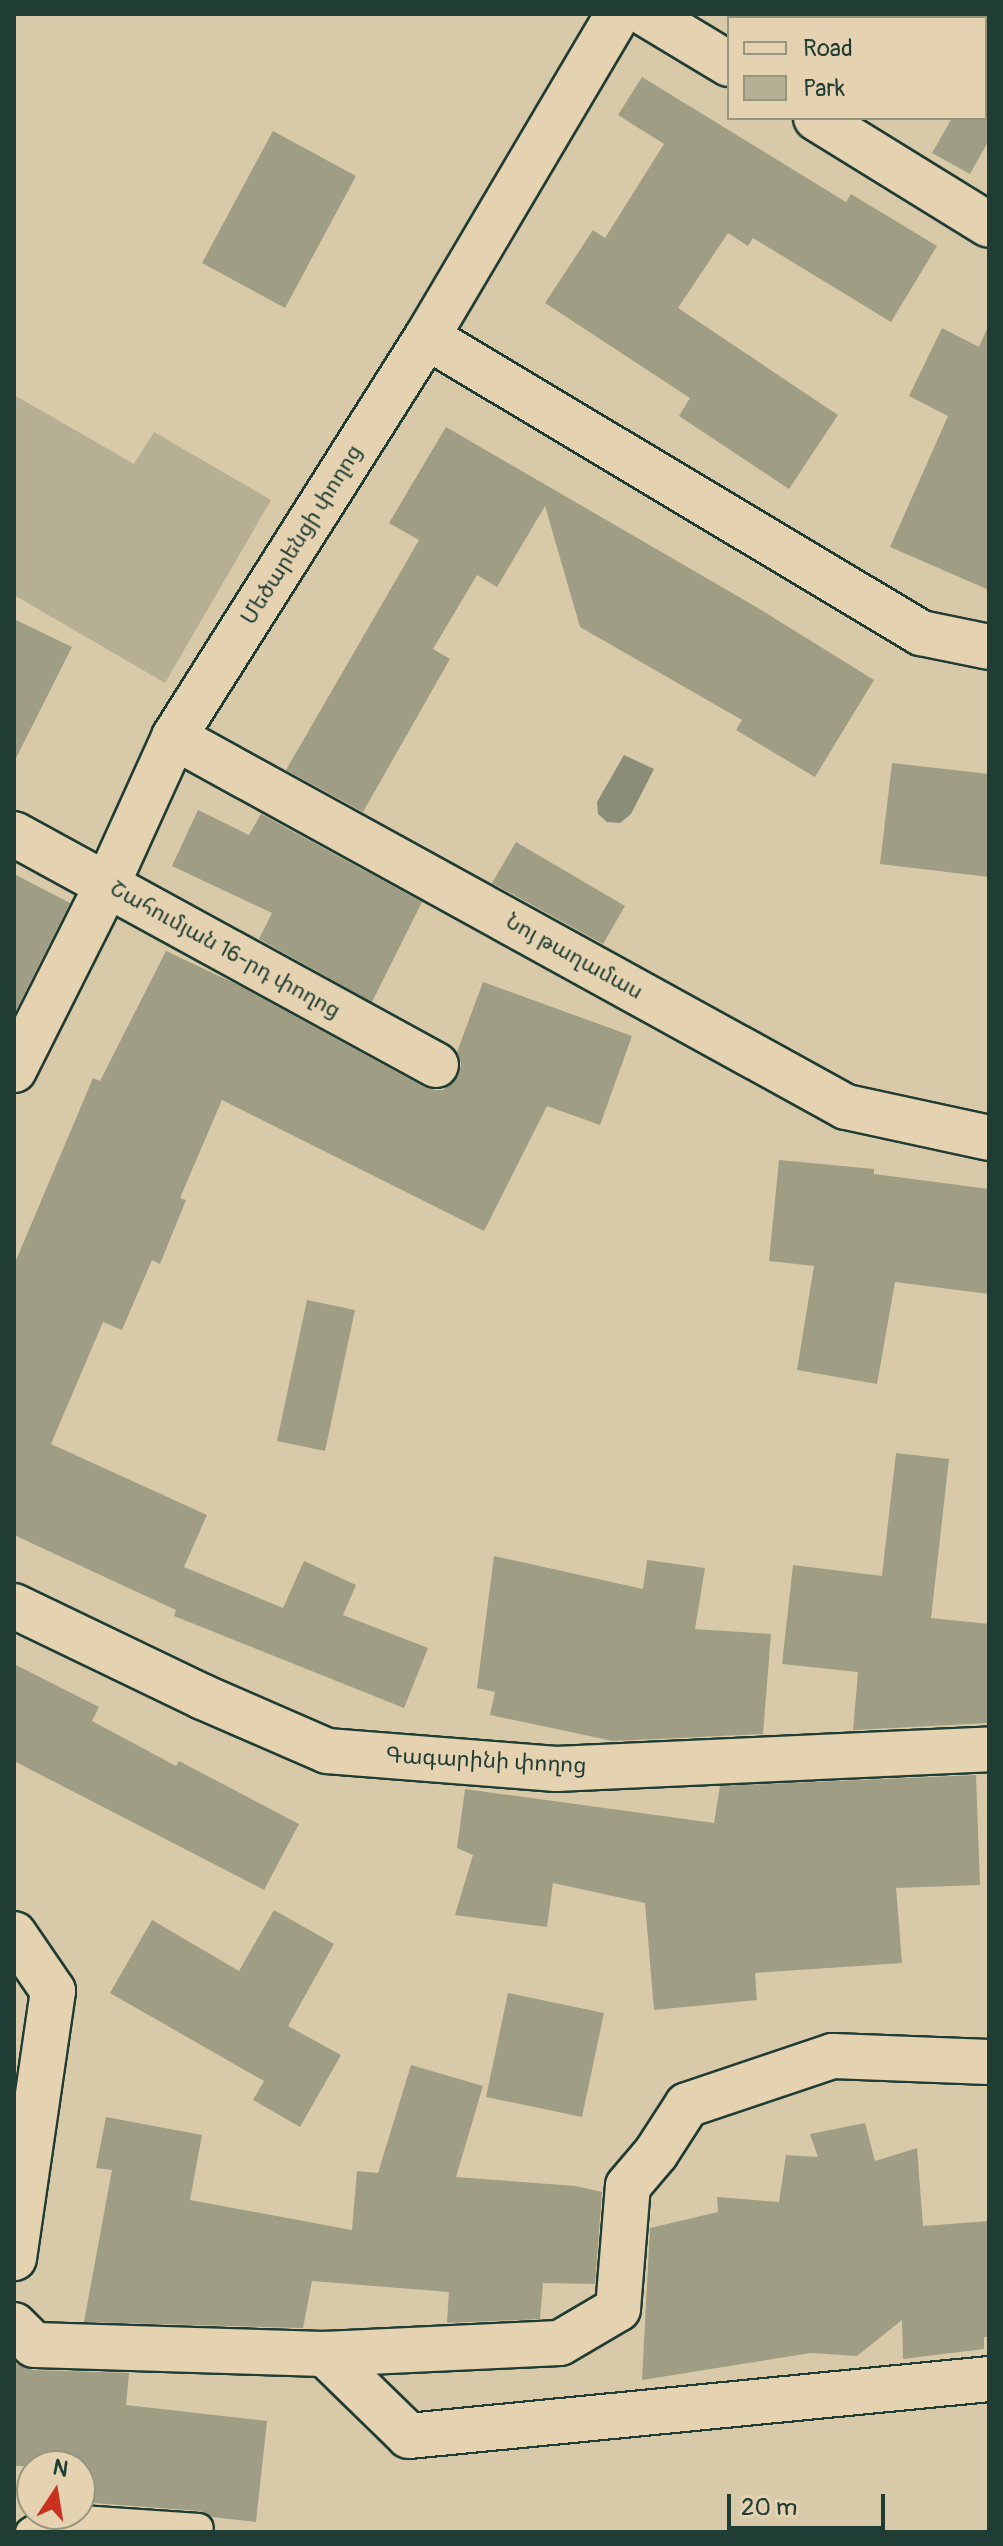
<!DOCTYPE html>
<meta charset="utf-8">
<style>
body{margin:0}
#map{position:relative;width:1003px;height:2546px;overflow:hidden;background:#d8c9a8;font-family:Pangolin,"Noto Sans Armenian",sans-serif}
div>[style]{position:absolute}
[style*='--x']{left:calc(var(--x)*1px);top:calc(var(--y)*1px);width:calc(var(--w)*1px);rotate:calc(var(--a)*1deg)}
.green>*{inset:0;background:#b6af93}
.water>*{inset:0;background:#8a8d77}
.building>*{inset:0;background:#9f9e84}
.roads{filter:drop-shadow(2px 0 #1f3d34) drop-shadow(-2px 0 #1f3d34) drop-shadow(0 2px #1f3d34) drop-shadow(0 -2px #1f3d34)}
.lane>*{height:28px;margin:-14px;padding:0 14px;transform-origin:14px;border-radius:14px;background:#e4d2b0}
.street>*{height:44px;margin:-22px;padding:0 22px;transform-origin:22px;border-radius:22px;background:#e4d2b0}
.secondary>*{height:44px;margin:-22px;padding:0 22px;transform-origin:22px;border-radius:22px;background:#e4d2b0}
span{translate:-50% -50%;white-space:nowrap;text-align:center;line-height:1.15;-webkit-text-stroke:7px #e4d2b0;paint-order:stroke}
.street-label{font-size:22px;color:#1f3d34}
.frame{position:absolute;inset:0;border:16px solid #1f3d34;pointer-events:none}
.legend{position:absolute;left:727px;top:16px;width:260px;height:104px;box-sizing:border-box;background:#e4d2b0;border:2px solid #95967e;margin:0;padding:10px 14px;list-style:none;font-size:24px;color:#1f3d34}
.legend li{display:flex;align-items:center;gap:16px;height:40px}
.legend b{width:40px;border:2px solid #95967e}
.north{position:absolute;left:16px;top:2450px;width:80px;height:80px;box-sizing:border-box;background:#e4d2b0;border:2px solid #95967e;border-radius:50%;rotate:12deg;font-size:22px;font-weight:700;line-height:32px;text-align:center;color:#1f3d34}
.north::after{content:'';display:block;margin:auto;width:28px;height:36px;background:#c8321e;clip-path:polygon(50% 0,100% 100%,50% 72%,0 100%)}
.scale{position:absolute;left:727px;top:2494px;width:158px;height:36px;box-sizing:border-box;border:4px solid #1f3d34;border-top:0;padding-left:10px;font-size:24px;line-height:28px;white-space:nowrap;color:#1f3d34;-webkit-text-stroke:6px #e4d2b0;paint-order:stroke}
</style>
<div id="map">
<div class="green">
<i style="clip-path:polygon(14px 395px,134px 464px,154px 432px,271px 500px,165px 683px,14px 595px)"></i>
</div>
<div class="water">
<i style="clip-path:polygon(624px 755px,654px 769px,631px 814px,620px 823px,607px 822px,598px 814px,597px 802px)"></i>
</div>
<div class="building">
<i style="clip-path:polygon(642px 77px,846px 202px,851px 194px,937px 246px,891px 322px,753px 238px,748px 246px,728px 233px,678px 308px,838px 415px,789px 489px,679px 416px,690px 398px,545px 303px,593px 230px,605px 238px,664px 144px,618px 115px)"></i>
<i style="clip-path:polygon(952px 118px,989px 118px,989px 140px,970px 174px,932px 153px)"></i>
<i style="clip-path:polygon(273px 131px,356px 176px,285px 308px,202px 263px)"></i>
<i style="clip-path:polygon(989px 324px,989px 590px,890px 547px,948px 416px,909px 396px,942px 328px,979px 347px)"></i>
<i style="clip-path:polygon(446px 427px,758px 608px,874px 680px,815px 777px,736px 730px,742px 720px,580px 627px,545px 506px,497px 587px,477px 575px,433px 649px,450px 659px,363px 812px,286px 770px,419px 540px,389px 523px)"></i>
<i style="clip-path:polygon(14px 619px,72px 647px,14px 762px)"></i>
<i style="clip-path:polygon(892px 763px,989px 774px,989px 877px,880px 864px)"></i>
<i style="clip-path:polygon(198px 810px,249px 835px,261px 814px,422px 902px,372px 1002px,259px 939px,272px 913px,172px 866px)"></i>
<i style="clip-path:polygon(516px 842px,625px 906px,603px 944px,492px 883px)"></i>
<i style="clip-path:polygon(14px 874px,70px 903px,14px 1014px)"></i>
<i style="clip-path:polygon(166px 951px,236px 984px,424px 1087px,436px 1090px,443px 1090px,458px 1076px,461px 1064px,457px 1052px,483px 982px,632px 1036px,600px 1125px,547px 1106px,484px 1231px,222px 1100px,180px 1198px,186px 1200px,160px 1264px,152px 1260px,122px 1330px,103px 1322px,51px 1444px,207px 1515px,184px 1567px,283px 1608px,304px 1561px,356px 1585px,343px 1615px,428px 1648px,404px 1708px,174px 1616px,176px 1610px,14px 1535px,14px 1265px,93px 1078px,100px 1081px)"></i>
<i style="clip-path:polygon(779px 1160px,874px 1169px,874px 1174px,989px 1189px,989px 1294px,895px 1282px,877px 1384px,797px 1370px,814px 1266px,769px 1261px)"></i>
<i style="clip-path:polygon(307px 1300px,355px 1310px,325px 1451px,277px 1441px)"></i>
<i style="clip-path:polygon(896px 1453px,949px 1459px,931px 1618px,989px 1624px,989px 1723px,853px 1730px,858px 1672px,782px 1664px,793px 1565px,882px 1576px)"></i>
<i style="clip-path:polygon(494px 1556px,643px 1589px,647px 1560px,705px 1568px,695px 1629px,771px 1634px,763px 1734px,613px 1741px,490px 1715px,495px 1692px,477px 1688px)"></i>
<i style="clip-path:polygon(14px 1664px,99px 1707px,92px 1721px,176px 1766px,179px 1761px,299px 1824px,264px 1890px,14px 1761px)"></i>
<i style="clip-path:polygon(976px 1775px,980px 1885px,896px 1888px,902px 1963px,755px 1973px,757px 2000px,654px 2010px,645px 1903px,553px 1883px,547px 1927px,455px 1915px,473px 1855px,457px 1848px,465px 1789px,714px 1823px,720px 1786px)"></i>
<i style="clip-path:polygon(274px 1910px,334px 1944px,288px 2026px,341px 2055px,300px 2127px,253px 2100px,264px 2081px,110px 1993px,152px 1920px,239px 1971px)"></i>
<i style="clip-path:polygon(508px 1993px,604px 2013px,582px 2117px,486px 2097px)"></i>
<i style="clip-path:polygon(411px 2065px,483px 2086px,456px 2177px,576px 2186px,602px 2192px,595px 2284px,543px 2283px,540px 2319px,447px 2323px,449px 2292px,312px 2281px,303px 2328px,84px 2322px,112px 2170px,96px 2168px,106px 2117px,202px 2135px,190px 2200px,352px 2230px,357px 2171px,378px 2173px)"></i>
<i style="clip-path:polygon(865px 2123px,875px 2161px,917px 2148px,923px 2226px,989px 2221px,989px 2337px,984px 2337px,984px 2349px,903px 2359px,902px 2320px,857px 2356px,811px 2353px,642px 2380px,650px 2228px,718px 2212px,717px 2197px,779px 2202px,786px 2155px,818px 2157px,810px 2134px)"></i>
<i style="clip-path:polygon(14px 2363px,33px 2370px,129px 2373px,126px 2405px,267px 2421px,256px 2522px,212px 2517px,200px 2511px,80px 2502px,80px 2466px,14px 2466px)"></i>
</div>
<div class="roads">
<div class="lane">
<i style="--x:30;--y:2532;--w:26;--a:-32"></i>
<i style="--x:52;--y:2518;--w:147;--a:3.9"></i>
</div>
<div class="street">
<i style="--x:646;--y:14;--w:97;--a:31.1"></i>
<i style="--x:816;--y:118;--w:203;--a:31.7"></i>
<i style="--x:427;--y:337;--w:576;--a:30.93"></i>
<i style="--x:921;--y:633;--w:69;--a:11.6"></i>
<i style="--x:174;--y:737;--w:767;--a:28.84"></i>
<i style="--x:846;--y:1107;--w:146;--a:12.2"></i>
<i style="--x:14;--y:834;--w:481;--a:28.7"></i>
<i style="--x:14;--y:1606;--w:210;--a:25.7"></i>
<i style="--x:203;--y:1697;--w:135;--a:23.5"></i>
<i style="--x:327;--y:1751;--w:230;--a:4.5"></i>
<i style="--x:556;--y:1769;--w:433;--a:-2.6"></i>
<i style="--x:14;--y:1934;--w:69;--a:55.6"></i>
<i style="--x:53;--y:1991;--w:270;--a:98.3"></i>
<i style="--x:14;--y:2325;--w:28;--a:45"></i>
<i style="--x:34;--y:2345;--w:291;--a:1.8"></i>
<i style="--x:325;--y:2354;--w:117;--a:44.3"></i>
<i style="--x:409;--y:2436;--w:583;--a:-5.61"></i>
<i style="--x:325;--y:2354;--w:235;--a:-2.7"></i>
<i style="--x:560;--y:2343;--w:67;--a:-30.4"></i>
<i style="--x:618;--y:2309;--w:123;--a:-85.4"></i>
<i style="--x:628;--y:2186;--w:43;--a:-49.7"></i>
<i style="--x:656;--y:2153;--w:57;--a:-57.1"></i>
<i style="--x:687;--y:2105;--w:154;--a:-18.6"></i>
<i style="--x:833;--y:2056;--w:156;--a:2.2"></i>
</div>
<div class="secondary">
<i style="--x:14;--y:1070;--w:207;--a:-63.3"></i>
<i style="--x:107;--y:885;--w:162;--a:-65.6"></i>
<i style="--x:174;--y:737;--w:473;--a:-57.7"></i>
<i style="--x:427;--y:337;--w:375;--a:-59.4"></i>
</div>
</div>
<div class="street-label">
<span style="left:302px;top:535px;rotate:-58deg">Մեծարենցի փողոց</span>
<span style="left:225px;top:950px;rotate:29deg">Շահումյան 16-րդ փողոց</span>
<span style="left:574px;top:957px;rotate:29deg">Նոյ թաղամաս</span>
<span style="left:486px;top:1761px;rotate:3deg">Գագարինի փողոց</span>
</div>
<div class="frame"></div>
<ul class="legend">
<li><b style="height:10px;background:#e4d2b0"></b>Road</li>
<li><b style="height:22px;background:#b6af93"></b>Park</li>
</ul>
<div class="north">N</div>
<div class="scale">20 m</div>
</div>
